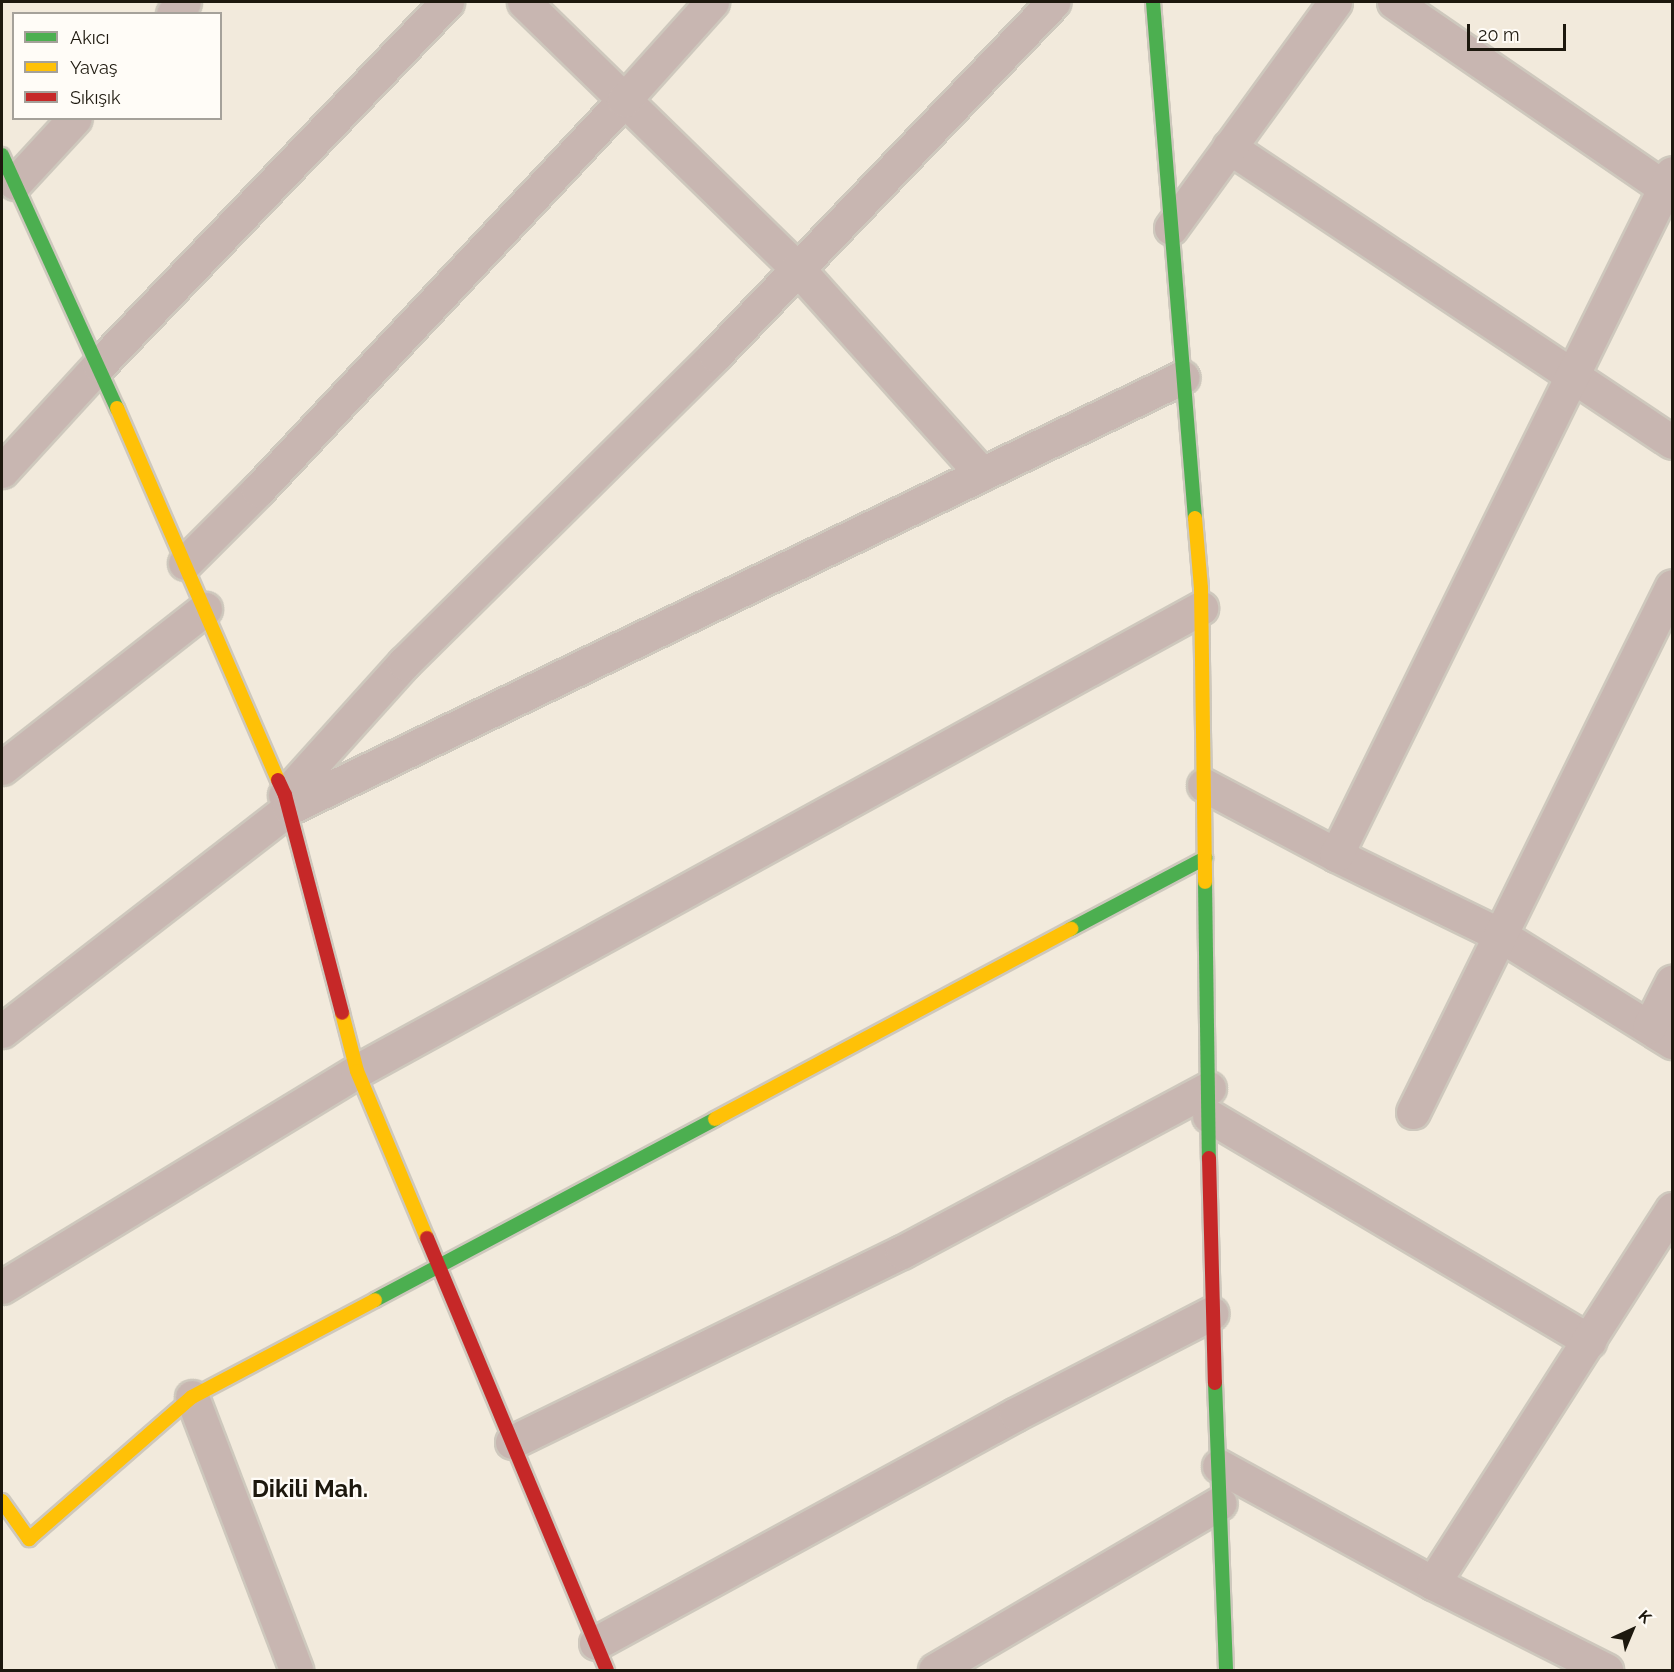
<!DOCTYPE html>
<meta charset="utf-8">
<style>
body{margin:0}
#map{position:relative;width:1674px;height:1672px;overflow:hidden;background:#f2eadc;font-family:Raleway,sans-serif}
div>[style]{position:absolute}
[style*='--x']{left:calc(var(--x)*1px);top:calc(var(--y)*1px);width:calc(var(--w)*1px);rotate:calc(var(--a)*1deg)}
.roads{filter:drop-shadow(2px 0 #cec8bd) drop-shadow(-2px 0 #cec8bd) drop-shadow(0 2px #cec8bd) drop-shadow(0 -2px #cec8bd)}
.street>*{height:33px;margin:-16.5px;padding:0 16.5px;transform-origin:16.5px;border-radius:16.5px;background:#c8b6b1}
.fast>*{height:14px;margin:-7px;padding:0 7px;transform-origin:7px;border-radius:7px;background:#4caf50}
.slow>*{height:14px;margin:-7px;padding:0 7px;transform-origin:7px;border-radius:7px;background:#ffc107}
.jam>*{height:14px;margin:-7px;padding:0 7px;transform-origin:7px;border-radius:7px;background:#c62828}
span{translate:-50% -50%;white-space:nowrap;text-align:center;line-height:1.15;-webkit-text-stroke:4.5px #fffcf7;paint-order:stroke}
.district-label{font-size:24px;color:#1d180e;font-weight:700}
.frame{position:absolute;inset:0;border:3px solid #1d180e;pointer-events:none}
.legend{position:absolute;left:12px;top:12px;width:210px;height:108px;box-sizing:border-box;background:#fffcf7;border:2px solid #a5a19a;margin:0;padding:8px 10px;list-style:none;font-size:18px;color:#1d180e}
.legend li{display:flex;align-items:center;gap:12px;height:30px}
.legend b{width:30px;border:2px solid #a5a19a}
.north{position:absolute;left:1602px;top:1600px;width:60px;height:60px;-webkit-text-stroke:4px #fffcf7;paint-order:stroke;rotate:44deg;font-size:16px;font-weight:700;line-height:24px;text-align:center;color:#1d180e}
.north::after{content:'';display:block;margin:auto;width:21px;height:27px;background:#1d180e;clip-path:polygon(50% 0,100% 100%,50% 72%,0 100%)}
.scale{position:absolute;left:1467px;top:24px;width:99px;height:27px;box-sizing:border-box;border:3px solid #1d180e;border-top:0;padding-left:8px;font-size:18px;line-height:21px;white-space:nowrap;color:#1d180e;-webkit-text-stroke:4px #fffcf7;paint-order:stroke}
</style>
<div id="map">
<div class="roads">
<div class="street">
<i style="--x:524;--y:2;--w:383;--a:44.3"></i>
<i style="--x:798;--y:269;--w:275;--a:48.1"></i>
<i style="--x:1394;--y:2;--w:337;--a:34.5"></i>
<i style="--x:173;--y:14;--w:16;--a:-47"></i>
<i style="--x:1229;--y:147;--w:532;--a:33.66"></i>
<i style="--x:15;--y:183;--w:88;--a:-47.3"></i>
<i style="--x:1171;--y:228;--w:279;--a:-54"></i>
<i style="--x:2;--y:471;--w:144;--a:-47.5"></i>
<i style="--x:99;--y:365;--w:503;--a:-46.21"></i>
<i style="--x:185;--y:563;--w:103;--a:-45"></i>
<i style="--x:258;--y:490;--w:535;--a:-46.82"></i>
<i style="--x:624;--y:100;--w:132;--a:-48.1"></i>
<i style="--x:2;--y:768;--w:258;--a:-38.1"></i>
<i style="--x:1204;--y:785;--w:149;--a:27.9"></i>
<i style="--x:1336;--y:855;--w:182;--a:26"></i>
<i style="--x:1500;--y:935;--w:203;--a:31.9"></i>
<i style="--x:285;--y:795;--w:178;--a:-48"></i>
<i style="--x:404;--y:663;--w:438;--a:-44.7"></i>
<i style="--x:715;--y:355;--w:489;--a:-46.2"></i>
<i style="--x:1336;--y:855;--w:760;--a:-63.77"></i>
<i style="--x:1649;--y:1027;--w:51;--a:-62.9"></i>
<i style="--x:2;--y:1031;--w:363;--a:-37.8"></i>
<i style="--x:289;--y:808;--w:992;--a:-25.74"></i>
<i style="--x:1413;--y:1112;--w:586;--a:-63.78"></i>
<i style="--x:1209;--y:1116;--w:442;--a:30.6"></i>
<i style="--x:2;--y:1287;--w:416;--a:-31.3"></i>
<i style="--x:357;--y:1071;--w:963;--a:-28.75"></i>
<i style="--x:192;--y:1397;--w:292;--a:69.1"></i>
<i style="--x:512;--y:1442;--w:434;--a:-26"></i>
<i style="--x:902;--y:1252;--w:348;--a:-28.1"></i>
<i style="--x:1219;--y:1466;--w:244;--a:28.7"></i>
<i style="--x:1433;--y:1583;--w:194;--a:26.7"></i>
<i style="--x:1433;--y:1583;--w:444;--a:-57.4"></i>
<i style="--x:596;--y:1643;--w:478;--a:-28.6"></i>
<i style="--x:1016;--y:1414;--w:220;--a:-27.3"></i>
<i style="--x:935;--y:1670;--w:330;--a:-30.4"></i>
</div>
<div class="fast">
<i style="--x:1153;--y:2;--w:518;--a:85.35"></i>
<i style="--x:2;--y:155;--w:278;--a:65.6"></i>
<i style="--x:1205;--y:882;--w:276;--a:89.2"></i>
<i style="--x:1071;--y:929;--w:152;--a:-27.9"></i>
<i style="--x:375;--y:1300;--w:385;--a:-28"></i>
<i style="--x:1215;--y:1383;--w:287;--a:87.8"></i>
</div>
<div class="slow">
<i style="--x:117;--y:408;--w:405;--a:66.6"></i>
<i style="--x:1195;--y:518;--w:70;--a:85.1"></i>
<i style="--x:1201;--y:588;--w:294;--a:89.2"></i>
<i style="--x:342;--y:1013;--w:60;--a:75.5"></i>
<i style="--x:357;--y:1071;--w:181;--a:67.3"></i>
<i style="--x:715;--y:1119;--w:404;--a:-28.1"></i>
<i style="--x:2;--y:1501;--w:47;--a:54.6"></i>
<i style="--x:29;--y:1539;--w:216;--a:-41.1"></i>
<i style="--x:192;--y:1397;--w:207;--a:-27.9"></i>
</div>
<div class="jam">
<i style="--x:278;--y:780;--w:17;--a:65"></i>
<i style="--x:285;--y:795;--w:225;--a:75.3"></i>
<i style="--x:1209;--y:1158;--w:225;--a:88.5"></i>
<i style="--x:427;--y:1238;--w:468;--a:67.4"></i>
</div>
</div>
<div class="district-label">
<span style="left:310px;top:1489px">Dikili Mah.</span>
</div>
<div class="frame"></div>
<ul class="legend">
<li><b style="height:8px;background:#4caf50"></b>Akıcı</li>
<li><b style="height:8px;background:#ffc107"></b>Yavaş</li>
<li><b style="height:8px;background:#c62828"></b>Sıkışık</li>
</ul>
<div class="north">K</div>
<div class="scale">20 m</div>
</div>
